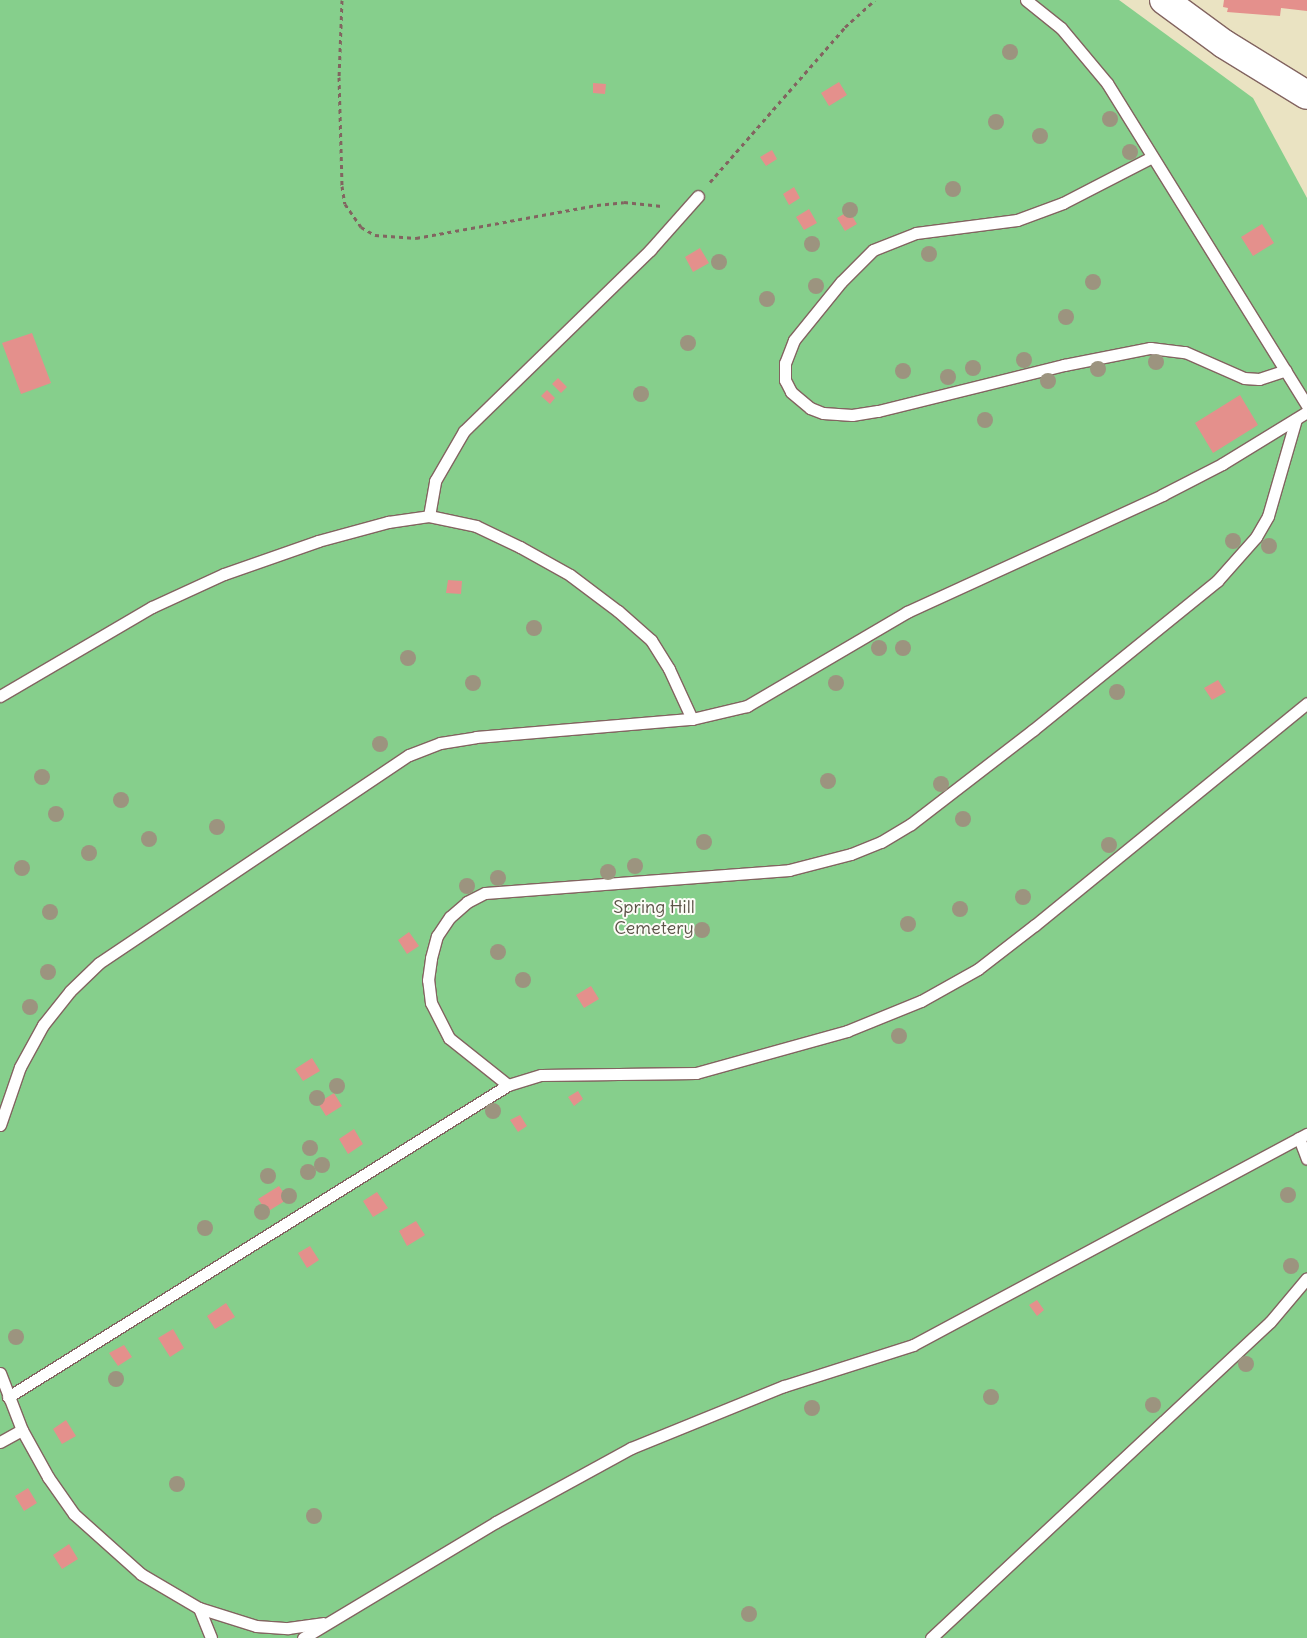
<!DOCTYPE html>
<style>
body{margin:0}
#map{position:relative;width:1307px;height:1638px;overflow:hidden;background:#eae3c2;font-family:Delius,sans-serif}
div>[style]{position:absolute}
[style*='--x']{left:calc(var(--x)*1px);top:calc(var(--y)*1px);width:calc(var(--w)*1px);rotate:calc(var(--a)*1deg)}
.green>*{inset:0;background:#86cf8c}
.building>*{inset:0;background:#e4908c}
.path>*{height:3px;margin-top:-1.5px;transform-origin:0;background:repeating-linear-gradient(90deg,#826460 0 4px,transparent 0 8px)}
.roads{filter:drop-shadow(1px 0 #826460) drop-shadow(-1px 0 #826460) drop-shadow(0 1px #826460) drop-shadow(0 -1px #826460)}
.service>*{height:11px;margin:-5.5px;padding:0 5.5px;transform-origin:5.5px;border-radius:5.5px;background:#fff}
.secondary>*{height:28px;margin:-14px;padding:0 14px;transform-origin:14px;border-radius:14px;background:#fff}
.trees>*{width:16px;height:16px;margin:-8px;border-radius:50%;background:#9c947f}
span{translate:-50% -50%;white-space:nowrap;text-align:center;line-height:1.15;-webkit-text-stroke:4px #fdfcf7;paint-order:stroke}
.park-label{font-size:18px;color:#5c5448}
</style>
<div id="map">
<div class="green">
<i style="clip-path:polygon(0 0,1119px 0,1253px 98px,1307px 198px,1307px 1638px,0 1638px)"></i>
</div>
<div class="building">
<i style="clip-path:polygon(1224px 0,1307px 0,1307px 11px,1281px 8px,1280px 16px,1227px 12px,1228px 8px,1223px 7px)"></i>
<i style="clip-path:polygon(839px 82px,847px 95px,829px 106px,821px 93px)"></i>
<i style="clip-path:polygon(593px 83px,606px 84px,605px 94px,593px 93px)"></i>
<i style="clip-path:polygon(772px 150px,777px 159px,766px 166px,760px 157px)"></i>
<i style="clip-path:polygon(794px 187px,800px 198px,789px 205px,783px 194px)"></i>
<i style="clip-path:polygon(809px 209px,817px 223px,804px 230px,796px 217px)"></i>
<i style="clip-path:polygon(849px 211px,857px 224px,845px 231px,837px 218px)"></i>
<i style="clip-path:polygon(1262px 224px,1274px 243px,1253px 256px,1241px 237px)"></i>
<i style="clip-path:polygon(700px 248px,709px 263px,693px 272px,685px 257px)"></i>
<i style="clip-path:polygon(32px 333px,51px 383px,21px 394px,2px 343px)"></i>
<i style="clip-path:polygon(558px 378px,567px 387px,561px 393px,552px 384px)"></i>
<i style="clip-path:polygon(547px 390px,555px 398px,550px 404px,541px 396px)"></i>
<i style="clip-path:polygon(1240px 395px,1258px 425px,1213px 453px,1195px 423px)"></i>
<i style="clip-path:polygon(448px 580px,462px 581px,461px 594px,446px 593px)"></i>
<i style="clip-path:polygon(1218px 680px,1226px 692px,1212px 700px,1204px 688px)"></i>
<i style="clip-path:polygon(409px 932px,419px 946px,407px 954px,398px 940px)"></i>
<i style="clip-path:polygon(591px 986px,599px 999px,584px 1008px,576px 995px)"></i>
<i style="clip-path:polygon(312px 1058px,320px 1071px,303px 1081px,295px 1069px)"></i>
<i style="clip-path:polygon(578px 1091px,583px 1099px,574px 1106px,568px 1097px)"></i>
<i style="clip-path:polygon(334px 1093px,342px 1106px,326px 1116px,318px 1103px)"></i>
<i style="clip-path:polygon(520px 1115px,527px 1126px,518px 1132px,510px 1120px)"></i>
<i style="clip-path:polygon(354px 1129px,363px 1144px,348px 1154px,339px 1139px)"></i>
<i style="clip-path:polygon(279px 1186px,288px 1199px,267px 1212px,258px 1199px)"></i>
<i style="clip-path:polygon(377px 1192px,388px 1208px,373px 1217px,363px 1201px)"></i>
<i style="clip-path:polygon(416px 1221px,425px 1235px,407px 1246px,399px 1231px)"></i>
<i style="clip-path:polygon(310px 1246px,319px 1260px,307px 1268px,298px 1253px)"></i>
<i style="clip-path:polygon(1037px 1300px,1044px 1310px,1037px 1316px,1029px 1305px)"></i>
<i style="clip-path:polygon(226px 1303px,235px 1317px,215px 1329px,207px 1316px)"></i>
<i style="clip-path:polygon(173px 1329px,184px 1348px,170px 1357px,158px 1338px)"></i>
<i style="clip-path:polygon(124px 1345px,132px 1357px,118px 1366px,109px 1353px)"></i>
<i style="clip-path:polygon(66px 1420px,76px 1436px,62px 1444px,53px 1429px)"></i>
<i style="clip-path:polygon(28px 1488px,37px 1503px,24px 1511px,15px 1496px)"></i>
<i style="clip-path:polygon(69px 1544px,78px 1559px,62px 1569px,53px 1555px)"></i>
</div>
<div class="path">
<i style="--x:342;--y:0;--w:77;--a:92.2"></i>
<i style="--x:339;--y:77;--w:109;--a:88.4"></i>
<i style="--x:342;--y:186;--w:18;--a:81"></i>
<i style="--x:345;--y:204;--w:28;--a:55"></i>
<i style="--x:361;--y:227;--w:16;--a:30"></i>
<i style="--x:375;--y:235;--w:41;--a:4.2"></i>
<i style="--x:416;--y:238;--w:184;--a:-10.3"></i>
<i style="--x:597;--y:205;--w:27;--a:-6"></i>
<i style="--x:624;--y:202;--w:38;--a:6"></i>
<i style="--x:710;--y:182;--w:206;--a:-48.9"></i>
<i style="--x:845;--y:27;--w:40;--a:-42"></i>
</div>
<div class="roads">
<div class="service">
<i style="--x:1026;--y:0;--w:45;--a:38.7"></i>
<i style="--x:1061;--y:28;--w:72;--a:50.1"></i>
<i style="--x:1107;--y:83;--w:380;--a:58.2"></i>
<i style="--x:1152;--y:157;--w:100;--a:152.7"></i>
<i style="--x:1063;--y:203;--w:49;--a:159.7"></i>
<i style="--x:1017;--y:220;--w:102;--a:172.7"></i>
<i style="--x:916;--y:233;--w:46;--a:158.4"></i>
<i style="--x:873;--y:250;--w:45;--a:135"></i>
<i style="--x:841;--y:282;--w:75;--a:129"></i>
<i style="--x:794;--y:340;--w:25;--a:111"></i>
<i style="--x:785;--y:363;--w:17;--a:90"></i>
<i style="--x:785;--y:380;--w:13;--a:63"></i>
<i style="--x:791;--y:392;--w:25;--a:40"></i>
<i style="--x:810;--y:408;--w:14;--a:21"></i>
<i style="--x:823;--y:413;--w:29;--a:4"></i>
<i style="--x:852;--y:415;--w:26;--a:-9"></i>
<i style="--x:878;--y:411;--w:192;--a:-13.9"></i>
<i style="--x:1064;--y:365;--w:88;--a:-11.2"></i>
<i style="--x:1150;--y:348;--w:35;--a:7"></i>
<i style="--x:1185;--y:352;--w:64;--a:23.8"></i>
<i style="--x:1244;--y:378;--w:15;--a:4"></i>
<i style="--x:1259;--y:379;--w:28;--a:-18"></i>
<i style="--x:429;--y:516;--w:36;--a:-80"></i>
<i style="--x:435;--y:481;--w:58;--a:-59.9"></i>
<i style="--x:464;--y:431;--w:260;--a:-44.2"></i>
<i style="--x:650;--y:250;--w:72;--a:-48.4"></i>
<i style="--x:0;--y:696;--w:176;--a:-30.4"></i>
<i style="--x:152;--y:607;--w:79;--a:-24.6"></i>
<i style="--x:224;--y:574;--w:100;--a:-19.3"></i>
<i style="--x:318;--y:541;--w:73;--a:-15.2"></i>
<i style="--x:388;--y:522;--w:41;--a:-8.3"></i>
<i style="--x:429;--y:516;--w:48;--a:12"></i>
<i style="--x:476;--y:526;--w:49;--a:25.5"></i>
<i style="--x:520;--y:547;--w:57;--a:29.2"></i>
<i style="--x:570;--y:575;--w:60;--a:36.9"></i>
<i style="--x:618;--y:611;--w:44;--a:41.3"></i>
<i style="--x:651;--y:640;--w:34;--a:58"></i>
<i style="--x:669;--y:669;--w:55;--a:65.3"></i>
<i style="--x:508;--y:1085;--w:75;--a:-141.5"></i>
<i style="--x:449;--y:1038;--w:39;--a:-117"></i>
<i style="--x:431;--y:1003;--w:23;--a:-97"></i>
<i style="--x:428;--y:980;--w:22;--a:-82"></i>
<i style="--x:431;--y:958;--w:23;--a:-75"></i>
<i style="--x:437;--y:936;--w:23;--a:-56"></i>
<i style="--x:450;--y:917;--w:23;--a:-41"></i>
<i style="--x:467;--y:902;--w:20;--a:-27"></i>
<i style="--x:485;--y:893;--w:305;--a:-4.3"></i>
<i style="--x:789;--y:870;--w:64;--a:-14.5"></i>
<i style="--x:851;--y:854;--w:32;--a:-22"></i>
<i style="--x:881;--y:842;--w:35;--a:-31"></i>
<i style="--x:911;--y:824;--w:154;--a:-37.6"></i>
<i style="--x:1033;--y:730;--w:237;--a:-39"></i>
<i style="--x:1217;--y:581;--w:59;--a:-48.4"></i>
<i style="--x:1256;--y:537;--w:24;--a:-60"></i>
<i style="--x:1268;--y:516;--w:101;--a:-73.9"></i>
<i style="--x:0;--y:1125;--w:61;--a:-71"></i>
<i style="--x:20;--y:1067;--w:48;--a:-61.3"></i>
<i style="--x:43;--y:1025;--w:43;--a:-51.5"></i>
<i style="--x:70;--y:991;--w:40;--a:-44"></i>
<i style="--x:99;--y:963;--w:373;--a:-33.9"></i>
<i style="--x:409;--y:755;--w:33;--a:-21"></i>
<i style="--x:440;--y:743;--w:36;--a:-9"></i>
<i style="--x:476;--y:737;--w:217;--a:-4.8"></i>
<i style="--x:692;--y:719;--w:57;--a:-13.3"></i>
<i style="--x:747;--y:706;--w:186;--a:-30.4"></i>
<i style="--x:907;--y:612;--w:281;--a:-24.6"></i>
<i style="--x:1162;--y:495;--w:68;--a:-27.3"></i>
<i style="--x:1222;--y:464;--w:100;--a:-31.5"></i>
<i style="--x:1299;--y:1138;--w:22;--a:69"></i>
<i style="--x:0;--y:1373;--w:61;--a:68.9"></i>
<i style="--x:22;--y:1430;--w:54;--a:61"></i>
<i style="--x:48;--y:1477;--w:45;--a:54.9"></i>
<i style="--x:74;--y:1514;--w:90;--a:41.8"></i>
<i style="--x:141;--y:1574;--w:67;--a:30.4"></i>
<i style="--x:199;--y:1608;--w:60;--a:17.5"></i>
<i style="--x:256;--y:1626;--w:32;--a:4"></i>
<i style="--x:288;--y:1628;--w:35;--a:-8"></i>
<i style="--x:8;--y:1397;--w:589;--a:-31.96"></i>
<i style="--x:508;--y:1085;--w:34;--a:-17"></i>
<i style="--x:541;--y:1075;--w:155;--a:-0.7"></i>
<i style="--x:696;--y:1073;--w:157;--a:-15.5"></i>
<i style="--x:847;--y:1031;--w:80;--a:-22.1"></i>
<i style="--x:921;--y:1001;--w:65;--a:-29.3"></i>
<i style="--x:978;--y:969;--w:72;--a:-37.7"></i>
<i style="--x:1035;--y:925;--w:351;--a:-39.2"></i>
<i style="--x:0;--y:1442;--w:25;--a:-29"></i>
<i style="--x:199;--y:1608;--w:32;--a:68"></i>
<i style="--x:303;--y:1638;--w:225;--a:-31"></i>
<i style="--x:496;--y:1522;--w:154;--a:-28.7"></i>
<i style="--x:631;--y:1448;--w:165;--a:-22.1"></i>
<i style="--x:784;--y:1386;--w:135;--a:-17.6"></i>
<i style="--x:913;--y:1345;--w:447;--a:-28.2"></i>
<i style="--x:931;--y:1638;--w:463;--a:-43"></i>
<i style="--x:1270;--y:1322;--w:57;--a:-49.9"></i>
</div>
<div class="secondary">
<i style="--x:1164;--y:0;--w:74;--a:36.3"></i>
<i style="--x:1224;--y:44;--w:97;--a:31.6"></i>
</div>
</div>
<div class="trees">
<i style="left:1010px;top:52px"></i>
<i style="left:1110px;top:119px"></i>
<i style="left:996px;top:122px"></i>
<i style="left:1040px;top:136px"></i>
<i style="left:1130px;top:152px"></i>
<i style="left:953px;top:189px"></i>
<i style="left:850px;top:210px"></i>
<i style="left:812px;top:244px"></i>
<i style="left:929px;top:254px"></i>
<i style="left:719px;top:262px"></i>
<i style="left:1093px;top:282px"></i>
<i style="left:816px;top:286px"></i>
<i style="left:767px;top:299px"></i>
<i style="left:1066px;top:317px"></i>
<i style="left:688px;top:343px"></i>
<i style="left:1024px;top:360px"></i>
<i style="left:1156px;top:362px"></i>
<i style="left:973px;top:368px"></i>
<i style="left:1098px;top:369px"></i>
<i style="left:903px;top:371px"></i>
<i style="left:948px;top:377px"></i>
<i style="left:1048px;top:381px"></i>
<i style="left:641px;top:394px"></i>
<i style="left:985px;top:420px"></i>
<i style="left:1233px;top:541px"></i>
<i style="left:1269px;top:546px"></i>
<i style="left:534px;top:628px"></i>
<i style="left:879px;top:648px"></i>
<i style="left:903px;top:648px"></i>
<i style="left:408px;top:658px"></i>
<i style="left:473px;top:683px"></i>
<i style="left:836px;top:683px"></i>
<i style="left:1117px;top:692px"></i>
<i style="left:380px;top:744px"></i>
<i style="left:42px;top:777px"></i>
<i style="left:828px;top:781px"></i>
<i style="left:941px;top:784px"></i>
<i style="left:121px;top:800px"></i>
<i style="left:56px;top:814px"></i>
<i style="left:963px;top:819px"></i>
<i style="left:217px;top:827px"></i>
<i style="left:149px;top:839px"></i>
<i style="left:704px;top:842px"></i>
<i style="left:1109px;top:845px"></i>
<i style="left:89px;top:853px"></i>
<i style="left:635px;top:866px"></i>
<i style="left:22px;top:868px"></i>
<i style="left:608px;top:872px"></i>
<i style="left:498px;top:878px"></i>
<i style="left:467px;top:886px"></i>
<i style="left:1023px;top:897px"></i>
<i style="left:960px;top:909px"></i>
<i style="left:50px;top:912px"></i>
<i style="left:908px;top:924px"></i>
<i style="left:702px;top:930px"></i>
<i style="left:498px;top:952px"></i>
<i style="left:48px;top:972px"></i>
<i style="left:523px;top:980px"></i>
<i style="left:30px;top:1007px"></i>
<i style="left:899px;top:1036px"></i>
<i style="left:337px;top:1086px"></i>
<i style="left:317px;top:1098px"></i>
<i style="left:493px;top:1111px"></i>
<i style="left:310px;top:1148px"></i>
<i style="left:322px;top:1165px"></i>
<i style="left:308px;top:1172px"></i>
<i style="left:268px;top:1176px"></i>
<i style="left:1288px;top:1195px"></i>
<i style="left:289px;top:1196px"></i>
<i style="left:262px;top:1212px"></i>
<i style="left:205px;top:1228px"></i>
<i style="left:1291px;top:1266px"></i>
<i style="left:16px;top:1337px"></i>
<i style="left:1246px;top:1364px"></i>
<i style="left:116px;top:1379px"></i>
<i style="left:991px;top:1397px"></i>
<i style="left:1153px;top:1405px"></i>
<i style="left:812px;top:1408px"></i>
<i style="left:177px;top:1484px"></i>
<i style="left:314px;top:1516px"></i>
<i style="left:749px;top:1614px"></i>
</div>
<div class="park-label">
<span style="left:654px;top:918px">Spring Hill<br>Cemetery</span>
</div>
</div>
